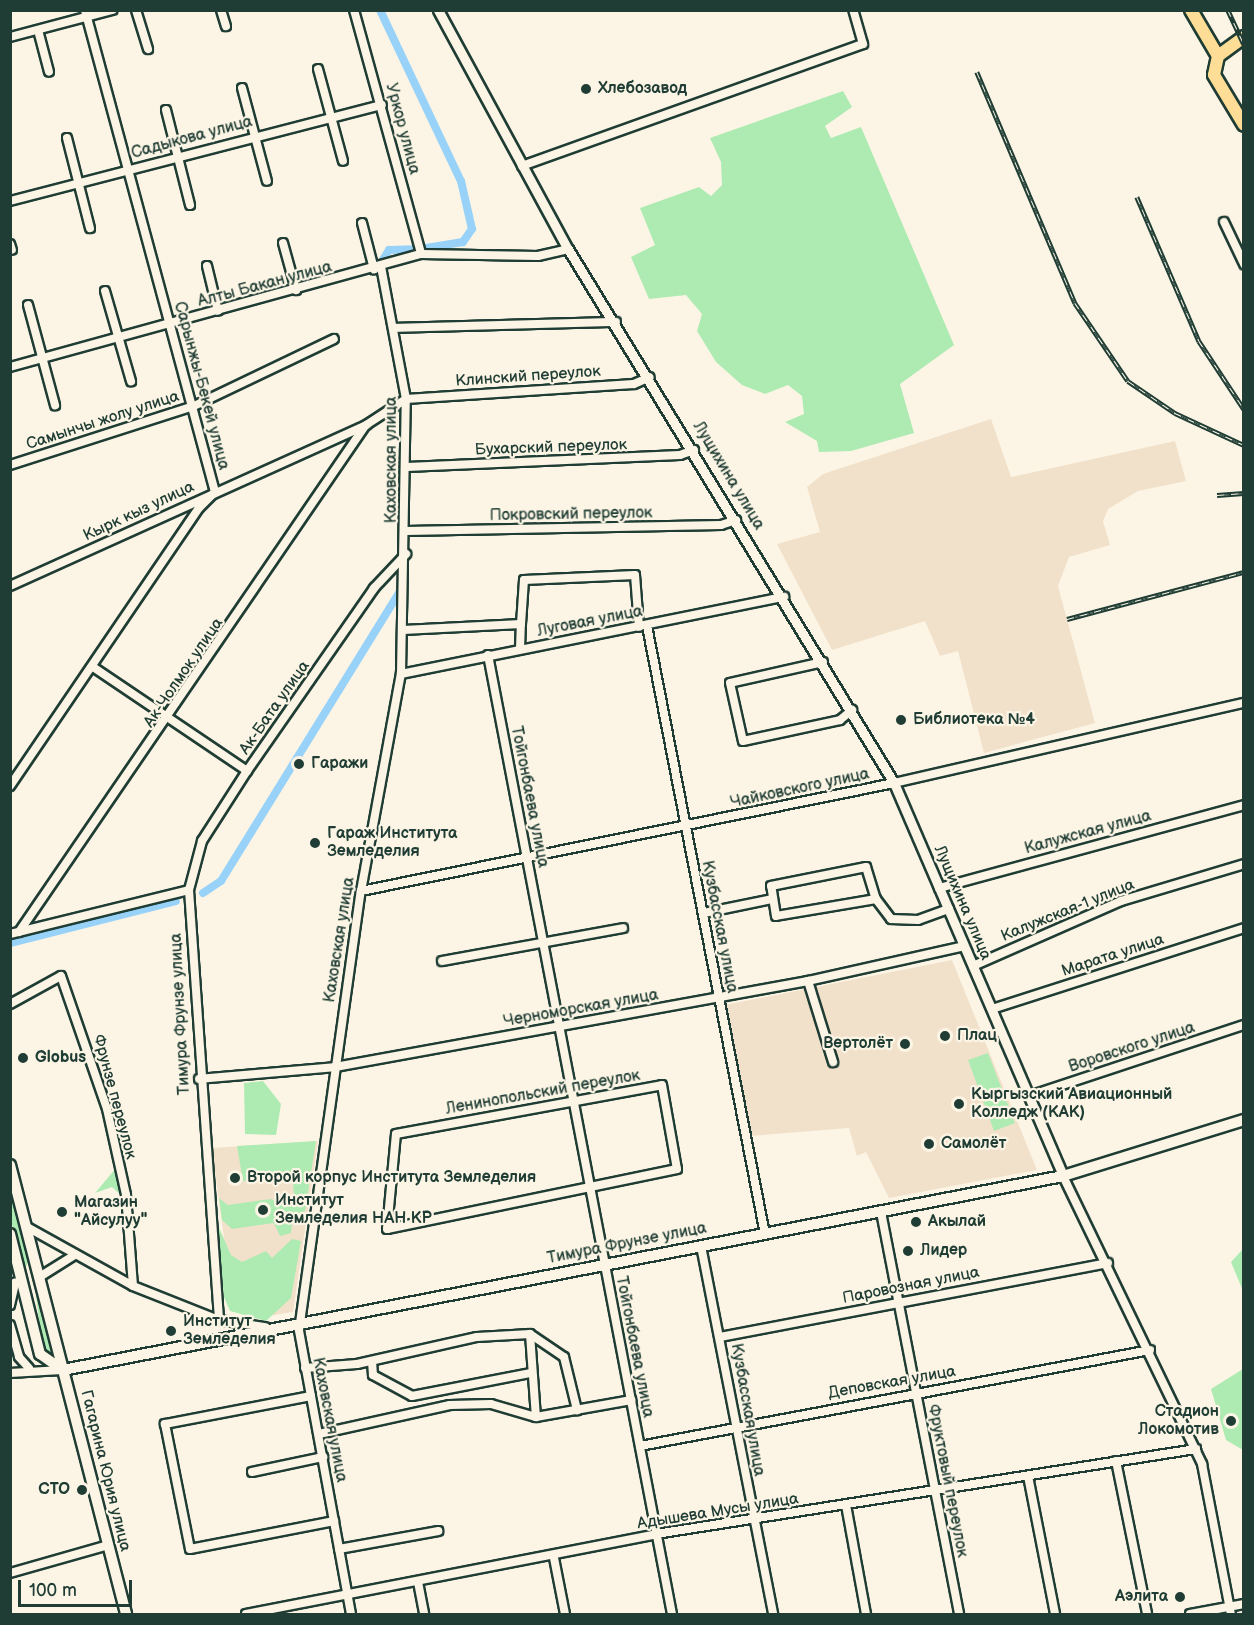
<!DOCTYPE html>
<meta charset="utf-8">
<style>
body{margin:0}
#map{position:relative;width:1254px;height:1625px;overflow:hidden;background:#fcf5e5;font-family:"Balsamiq Sans",sans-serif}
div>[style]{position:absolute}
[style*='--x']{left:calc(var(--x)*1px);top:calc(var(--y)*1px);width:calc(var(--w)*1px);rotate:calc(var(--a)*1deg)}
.built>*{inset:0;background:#f2e1ca}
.green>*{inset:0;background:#aeebb2}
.canal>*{height:8px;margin:-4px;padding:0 4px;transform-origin:4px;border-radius:4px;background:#98d2f8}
.roads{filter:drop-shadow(2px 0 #1f3d34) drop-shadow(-2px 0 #1f3d34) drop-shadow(0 2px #1f3d34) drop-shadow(0 -2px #1f3d34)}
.minor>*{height:8px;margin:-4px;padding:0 4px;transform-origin:4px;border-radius:4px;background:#fcf5e5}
.tertiary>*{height:9px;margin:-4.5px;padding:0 4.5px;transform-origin:4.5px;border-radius:4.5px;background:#fcf5e5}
.secondary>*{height:10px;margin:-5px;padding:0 5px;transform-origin:5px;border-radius:5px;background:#fcf5e5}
.primary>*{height:12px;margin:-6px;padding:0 6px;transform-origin:6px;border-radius:6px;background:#fedd96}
.rail>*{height:4.5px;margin-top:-2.25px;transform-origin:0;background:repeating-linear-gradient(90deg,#fcf5e5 0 7px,#1f3d34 0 14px);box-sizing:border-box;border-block:2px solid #1f3d34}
.dots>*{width:16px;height:16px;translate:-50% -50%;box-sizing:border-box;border:3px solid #fcf5e5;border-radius:50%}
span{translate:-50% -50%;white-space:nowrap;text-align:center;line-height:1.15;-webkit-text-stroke:4.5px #fcf5e5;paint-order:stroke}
.poi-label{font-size:16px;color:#1f3d34;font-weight:700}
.left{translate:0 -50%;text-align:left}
.right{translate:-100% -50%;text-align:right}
.street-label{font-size:16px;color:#1f3d34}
.frame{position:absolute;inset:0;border:12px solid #1f3d34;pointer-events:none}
.scale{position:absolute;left:18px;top:1580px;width:114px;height:27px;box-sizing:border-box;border:3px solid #1f3d34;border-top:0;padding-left:8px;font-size:18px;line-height:21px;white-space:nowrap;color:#1f3d34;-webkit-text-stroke:4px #fcf5e5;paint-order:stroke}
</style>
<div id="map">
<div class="built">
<i style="clip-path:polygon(991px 419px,1011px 477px,1175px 441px,1186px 481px,1138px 491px,1108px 509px,1103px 521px,1110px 545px,1069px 557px,1058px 586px,1095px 723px,984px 753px,958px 651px,940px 656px,925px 621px,832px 650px,777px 544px,820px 532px,807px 487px,823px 474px)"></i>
<i style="clip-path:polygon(952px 960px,1037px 1170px,889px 1198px,866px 1152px,857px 1156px,849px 1128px,751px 1136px,725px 1005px)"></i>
<i style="clip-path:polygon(318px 1141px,293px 1312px,262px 1317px,233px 1306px,212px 1148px)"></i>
</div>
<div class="green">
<i style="clip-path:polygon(843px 91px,852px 107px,825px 126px,831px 138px,861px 127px,954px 345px,900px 384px,914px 433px,851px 451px,819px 452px,817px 441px,785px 422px,804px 414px,802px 396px,788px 385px,765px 394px,742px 385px,716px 362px,697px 331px,702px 314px,686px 295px,649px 299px,631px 257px,655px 245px,640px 208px,699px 187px,711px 196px,722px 185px,721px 162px,710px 138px)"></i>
<i style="clip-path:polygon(988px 1053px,1015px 1123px,994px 1131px,968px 1060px)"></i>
<i style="clip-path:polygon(263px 1081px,281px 1104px,276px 1135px,245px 1134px,244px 1083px)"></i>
<i style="clip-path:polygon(316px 1141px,305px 1211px,293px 1215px,291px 1233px,280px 1236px,274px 1223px,232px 1229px,222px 1220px,219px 1198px,228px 1205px,271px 1199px,284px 1205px,294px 1195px,292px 1173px,243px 1181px,237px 1146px)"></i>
<i style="clip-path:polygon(117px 1167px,124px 1198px,112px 1187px,95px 1193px)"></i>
<i style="clip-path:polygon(10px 1185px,30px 1259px,25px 1268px,11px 1221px)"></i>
<i style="clip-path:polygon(217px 1223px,231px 1255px,242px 1262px,266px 1251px,272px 1258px,292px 1239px,301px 1241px,291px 1298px,266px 1321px,230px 1311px,224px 1297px)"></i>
<i style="clip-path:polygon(1242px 1250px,1243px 1250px,1243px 1291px,1231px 1262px)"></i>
<i style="clip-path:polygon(36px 1296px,40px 1296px,53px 1358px,43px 1350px)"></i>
<i style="clip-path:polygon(1243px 1369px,1244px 1450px,1243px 1450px,1226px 1440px,1211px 1389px)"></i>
</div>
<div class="canal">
<i style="--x:380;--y:10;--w:189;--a:64.7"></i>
<i style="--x:461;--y:181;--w:49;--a:77.1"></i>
<i style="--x:472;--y:229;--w:16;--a:125"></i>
<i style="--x:463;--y:242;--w:39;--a:171"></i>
<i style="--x:379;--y:266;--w:19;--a:-58"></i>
<i style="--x:389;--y:250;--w:25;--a:-2"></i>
<i style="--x:203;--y:893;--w:22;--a:-34"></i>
<i style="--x:221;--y:881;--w:342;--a:-58.3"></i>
<i style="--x:10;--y:943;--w:171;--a:-14.2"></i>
</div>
<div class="roads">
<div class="minor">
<i style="--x:136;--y:10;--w:41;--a:72.9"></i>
<i style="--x:221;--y:10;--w:17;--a:73"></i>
<i style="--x:354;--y:10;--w:253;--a:74.6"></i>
<i style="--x:38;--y:30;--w:43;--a:75.3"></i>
<i style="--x:10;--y:37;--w:106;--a:-14.8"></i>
<i style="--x:318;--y:69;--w:95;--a:74.8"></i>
<i style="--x:242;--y:88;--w:96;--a:75"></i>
<i style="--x:166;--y:110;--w:98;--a:75.8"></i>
<i style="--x:67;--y:138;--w:93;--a:75.7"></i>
<i style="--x:522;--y:166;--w:362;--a:-19.7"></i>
<i style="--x:863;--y:44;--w:35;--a:-106"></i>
<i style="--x:10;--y:201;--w:384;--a:-14.5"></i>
<i style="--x:1224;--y:222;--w:47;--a:64.5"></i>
<i style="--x:362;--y:223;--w:48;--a:75.4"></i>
<i style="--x:283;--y:243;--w:49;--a:74.5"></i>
<i style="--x:10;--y:244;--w:6;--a:72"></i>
<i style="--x:207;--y:266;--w:46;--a:76.3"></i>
<i style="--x:105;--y:291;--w:94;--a:73.9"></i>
<i style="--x:28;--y:305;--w:104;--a:74.9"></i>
<i style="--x:395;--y:328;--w:221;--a:-1.6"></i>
<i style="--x:10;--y:367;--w:426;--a:-15.4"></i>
<i style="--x:421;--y:254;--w:117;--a:1"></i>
<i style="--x:538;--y:256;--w:31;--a:-13"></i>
<i style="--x:10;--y:465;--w:193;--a:-17.8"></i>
<i style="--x:194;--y:406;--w:155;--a:-25.6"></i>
<i style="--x:407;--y:467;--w:273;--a:-2.5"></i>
<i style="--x:680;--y:455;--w:15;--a:-20"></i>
<i style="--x:406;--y:531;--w:315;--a:-1.1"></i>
<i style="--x:721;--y:525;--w:16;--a:-18"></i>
<i style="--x:10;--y:586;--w:391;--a:-24.3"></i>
<i style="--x:366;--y:425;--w:48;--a:-33"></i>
<i style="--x:406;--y:399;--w:228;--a:-3.8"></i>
<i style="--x:634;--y:384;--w:17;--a:-24"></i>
<i style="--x:647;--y:626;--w:619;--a:79.02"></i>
<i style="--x:403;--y:630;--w:118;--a:-2.9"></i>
<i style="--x:521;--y:624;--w:44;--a:-86.1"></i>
<i style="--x:524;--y:580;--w:111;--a:-2.6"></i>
<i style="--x:635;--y:575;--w:52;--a:85.6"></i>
<i style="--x:520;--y:649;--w:25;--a:-88"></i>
<i style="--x:488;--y:655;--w:976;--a:79.14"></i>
<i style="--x:823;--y:662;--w:95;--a:167.3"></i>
<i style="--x:730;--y:683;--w:59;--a:77.4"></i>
<i style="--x:743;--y:741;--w:99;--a:-12.2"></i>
<i style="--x:840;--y:720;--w:16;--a:-40"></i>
<i style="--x:93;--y:667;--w:186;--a:34"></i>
<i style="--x:401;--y:674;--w:391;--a:-11.4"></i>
<i style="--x:10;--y:786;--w:336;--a:-55.8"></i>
<i style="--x:199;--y:508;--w:23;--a:-45"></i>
<i style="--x:215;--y:492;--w:499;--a:-105.1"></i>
<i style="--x:939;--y:888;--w:316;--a:-15.2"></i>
<i style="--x:189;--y:890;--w:51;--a:-75.1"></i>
<i style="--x:202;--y:841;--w:83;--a:-57.3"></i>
<i style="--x:247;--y:771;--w:223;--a:-55.2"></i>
<i style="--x:374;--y:588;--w:47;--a:-46.7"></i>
<i style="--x:361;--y:891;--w:544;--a:-11.45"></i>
<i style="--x:894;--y:783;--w:359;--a:-12.9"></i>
<i style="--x:876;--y:899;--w:101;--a:170.4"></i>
<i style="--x:776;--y:916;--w:30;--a:-99"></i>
<i style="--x:771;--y:886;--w:97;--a:-11.3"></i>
<i style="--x:866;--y:867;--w:34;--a:73"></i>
<i style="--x:876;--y:899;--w:25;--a:53"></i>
<i style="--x:891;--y:919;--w:27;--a:2"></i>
<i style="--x:918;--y:920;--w:33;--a:-20"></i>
<i style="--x:704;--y:913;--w:69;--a:-11.6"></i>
<i style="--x:19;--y:932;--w:613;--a:-55.64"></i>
<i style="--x:10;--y:934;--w:184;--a:-13.8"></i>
<i style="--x:189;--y:890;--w:431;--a:86"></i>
<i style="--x:442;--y:961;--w:184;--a:-10.3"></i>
<i style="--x:973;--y:966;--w:162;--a:-23.7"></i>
<i style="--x:1121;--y:901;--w:128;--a:-16.7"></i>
<i style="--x:808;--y:981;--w:85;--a:72.8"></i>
<i style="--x:10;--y:1004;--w:58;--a:-28.8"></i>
<i style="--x:61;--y:976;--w:141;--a:70.9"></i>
<i style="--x:107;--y:1109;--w:88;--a:77.5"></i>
<i style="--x:126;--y:1195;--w:91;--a:85.6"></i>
<i style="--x:992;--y:1009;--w:265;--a:-17.8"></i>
<i style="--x:199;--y:1079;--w:137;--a:-5"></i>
<i style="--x:335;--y:1067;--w:481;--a:-10.3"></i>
<i style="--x:808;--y:981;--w:160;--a:-12.6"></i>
<i style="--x:662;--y:1085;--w:85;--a:79.9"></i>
<i style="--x:677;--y:1169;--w:296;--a:168.3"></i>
<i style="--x:387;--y:1229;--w:95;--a:-84.6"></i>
<i style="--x:396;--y:1134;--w:270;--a:-10.4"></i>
<i style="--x:1029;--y:1096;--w:226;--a:-18.3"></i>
<i style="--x:1063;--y:1176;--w:320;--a:64.2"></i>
<i style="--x:1202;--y:1464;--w:153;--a:79.1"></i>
<i style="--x:881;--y:1212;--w:409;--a:79"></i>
<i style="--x:27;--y:1227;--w:121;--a:29.1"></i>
<i style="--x:133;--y:1286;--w:92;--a:21.6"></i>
<i style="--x:219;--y:1320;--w:47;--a:8.7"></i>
<i style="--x:701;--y:1246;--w:375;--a:78.9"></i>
<i style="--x:41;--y:1276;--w:38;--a:-32"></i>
<i style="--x:10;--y:1305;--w:23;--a:-77"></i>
<i style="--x:15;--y:1283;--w:7;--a:-8"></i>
<i style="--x:10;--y:1325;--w:33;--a:74"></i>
<i style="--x:19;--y:1357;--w:15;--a:48"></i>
<i style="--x:530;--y:1334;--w:41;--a:34.1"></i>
<i style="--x:564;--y:1357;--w:55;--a:76.2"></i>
<i style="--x:720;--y:1337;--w:395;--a:-10.8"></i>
<i style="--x:372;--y:1361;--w:14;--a:86"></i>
<i style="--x:373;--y:1375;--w:44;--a:28.3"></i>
<i style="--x:412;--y:1396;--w:120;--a:-11"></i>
<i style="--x:305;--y:1368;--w:52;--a:-4.4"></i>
<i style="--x:357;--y:1364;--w:123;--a:-12.7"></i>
<i style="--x:477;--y:1337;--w:53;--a:-3.2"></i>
<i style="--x:530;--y:1334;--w:83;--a:85.9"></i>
<i style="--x:10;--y:1373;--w:52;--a:-3.3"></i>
<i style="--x:311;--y:1396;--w:149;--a:169.1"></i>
<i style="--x:165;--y:1424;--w:127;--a:78.7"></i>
<i style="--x:190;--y:1549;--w:147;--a:-11"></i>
<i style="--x:319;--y:1434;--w:134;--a:-12.5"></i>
<i style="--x:450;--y:1405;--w:41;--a:-1.4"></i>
<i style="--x:491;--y:1404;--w:47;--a:16.1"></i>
<i style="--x:536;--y:1417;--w:97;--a:-10.1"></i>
<i style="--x:640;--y:1446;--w:519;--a:-10.66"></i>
<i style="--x:1116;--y:1461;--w:156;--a:78.5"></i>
<i style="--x:252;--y:1472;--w:73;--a:-11.9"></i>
<i style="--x:1028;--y:1476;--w:141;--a:78.9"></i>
<i style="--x:846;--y:1505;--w:111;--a:79.6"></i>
<i style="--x:339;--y:1549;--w:101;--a:-10.3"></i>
<i style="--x:554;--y:1558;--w:57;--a:78.9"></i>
<i style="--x:10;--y:1573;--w:102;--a:-15.9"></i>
<i style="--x:418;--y:1582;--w:33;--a:79"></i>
<i style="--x:246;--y:1614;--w:418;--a:-11"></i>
<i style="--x:656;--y:1534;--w:547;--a:-8.95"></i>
<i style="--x:351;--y:1614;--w:289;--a:-100.4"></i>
<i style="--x:299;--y:1330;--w:443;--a:-82"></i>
<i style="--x:361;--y:891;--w:221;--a:-79.6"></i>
<i style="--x:401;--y:674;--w:275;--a:-89"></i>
<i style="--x:406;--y:399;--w:134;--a:-100.7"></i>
<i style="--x:1190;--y:1614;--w:55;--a:-10.5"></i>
</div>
<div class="tertiary">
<i style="--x:438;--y:10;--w:272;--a:61.5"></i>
<i style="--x:568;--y:249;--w:626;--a:58.6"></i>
<i style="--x:894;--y:783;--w:428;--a:66.7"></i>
</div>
<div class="secondary">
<i style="--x:10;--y:1165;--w:464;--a:75.5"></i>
<i style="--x:10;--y:1234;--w:124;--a:76"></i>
<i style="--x:40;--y:1354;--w:28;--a:35"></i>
<i style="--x:63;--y:1370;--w:1019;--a:-10.98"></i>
<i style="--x:1063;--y:1176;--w:189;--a:-17.2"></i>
</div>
<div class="primary">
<i style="--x:1191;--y:10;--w:53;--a:59.6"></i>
<i style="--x:1244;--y:37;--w:32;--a:144"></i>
<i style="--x:1218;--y:56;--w:19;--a:102"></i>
<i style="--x:1214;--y:75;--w:58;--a:59"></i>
</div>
</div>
<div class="rail">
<i style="--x:1228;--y:10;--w:38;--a:65"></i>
<i style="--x:977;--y:72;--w:251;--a:67"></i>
<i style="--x:1075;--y:303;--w:94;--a:55.8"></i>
<i style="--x:1128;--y:381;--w:57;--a:34.2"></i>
<i style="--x:1175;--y:413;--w:76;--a:24.9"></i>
<i style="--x:1137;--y:197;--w:157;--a:66.7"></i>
<i style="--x:1199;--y:341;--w:82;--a:56.5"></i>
<i style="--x:1217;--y:495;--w:27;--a:-4"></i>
<i style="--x:1067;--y:619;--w:183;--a:-14.9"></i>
</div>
<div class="dots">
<i style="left:586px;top:89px;background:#1f3d34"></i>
<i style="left:901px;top:720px;background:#1f3d34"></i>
<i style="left:299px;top:764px;background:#1f3d34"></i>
<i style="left:315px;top:843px;background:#1f3d34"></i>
<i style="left:945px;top:1036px;background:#1f3d34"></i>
<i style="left:905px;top:1044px;background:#1f3d34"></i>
<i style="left:23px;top:1058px;background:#1f3d34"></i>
<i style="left:959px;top:1104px;background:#1f3d34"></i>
<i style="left:929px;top:1144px;background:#1f3d34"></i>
<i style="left:235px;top:1178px;background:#1f3d34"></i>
<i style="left:263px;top:1210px;background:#1f3d34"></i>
<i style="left:62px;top:1212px;background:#1f3d34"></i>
<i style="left:916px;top:1222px;background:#1f3d34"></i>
<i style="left:908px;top:1251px;background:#1f3d34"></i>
<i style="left:171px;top:1331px;background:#1f3d34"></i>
<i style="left:1231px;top:1421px;background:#1f3d34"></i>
<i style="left:82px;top:1490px;background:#1f3d34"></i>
<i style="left:1180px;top:1597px;background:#1f3d34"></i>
</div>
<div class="poi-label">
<span class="left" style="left:598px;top:89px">Хлебозавод</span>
<span class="left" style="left:913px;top:720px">Библиотека №4</span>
<span class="left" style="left:311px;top:764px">Гаражи</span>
<span class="left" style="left:327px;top:843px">Гараж Института<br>Земледелия</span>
<span class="left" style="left:957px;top:1036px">Плац</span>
<span class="right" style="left:893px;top:1044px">Вертолёт</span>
<span class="left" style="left:35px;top:1058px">Globus</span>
<span class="left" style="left:971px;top:1104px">Кыргызский Авиационный<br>Колледж (КАК)</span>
<span class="left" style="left:941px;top:1144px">Самолёт</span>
<span class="left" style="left:247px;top:1178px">Второй корпус Института Земледелия</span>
<span class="left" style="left:275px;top:1210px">Институт<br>Земледелия НАН КР</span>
<span class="left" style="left:74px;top:1212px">Магазин<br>"Айсулуу"</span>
<span class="left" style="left:928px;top:1222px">Акылай</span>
<span class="left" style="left:920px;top:1251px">Лидер</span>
<span class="left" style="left:183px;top:1331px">Институт<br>Земледелия</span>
<span class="right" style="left:1219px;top:1421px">Стадион<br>Локомотив</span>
<span class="right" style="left:70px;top:1490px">CTO</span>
<span class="right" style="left:1168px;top:1597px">Аэлита</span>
</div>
<div class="street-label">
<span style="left:402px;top:129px;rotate:75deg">Уркор улица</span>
<span style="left:192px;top:138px;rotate:-15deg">Садыкова улица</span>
<span style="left:265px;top:285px;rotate:-15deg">Алты Бакан улица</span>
<span style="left:528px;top:377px;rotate:-4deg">Клинский переулок</span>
<span style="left:201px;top:386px;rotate:75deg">Сарынжы-Бекей улица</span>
<span style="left:103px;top:421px;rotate:-18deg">Самынчы жолу улица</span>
<span style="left:551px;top:448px;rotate:-2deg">Бухарский переулок</span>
<span style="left:392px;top:460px;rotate:-90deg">Каховская улица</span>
<span style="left:728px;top:476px;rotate:59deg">Лущихина улица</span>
<span style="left:139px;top:512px;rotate:-25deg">Кырк кыз улица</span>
<span style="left:571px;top:515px;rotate:-1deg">Покровский переулок</span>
<span style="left:590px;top:622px;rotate:-11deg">Луговая улица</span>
<span style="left:184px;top:673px;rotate:-56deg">Ак-Чолмок улица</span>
<span style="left:275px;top:708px;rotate:-55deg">Ак-Бата улица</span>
<span style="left:800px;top:789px;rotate:-12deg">Чайковского улица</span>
<span style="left:529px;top:797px;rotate:79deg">Тойгонбаева улица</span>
<span style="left:1088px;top:833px;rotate:-15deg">Калужская улица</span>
<span style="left:962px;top:903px;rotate:67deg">Лущихина улица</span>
<span style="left:1068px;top:911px;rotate:-22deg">Калужская-1 улица</span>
<span style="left:719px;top:927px;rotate:79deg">Кузбасская улица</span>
<span style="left:340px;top:940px;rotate:-81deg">Каховская улица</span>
<span style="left:1113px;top:956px;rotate:-18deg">Марата улица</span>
<span style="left:581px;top:1009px;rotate:-10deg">Черноморская улица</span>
<span style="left:181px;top:1014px;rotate:-93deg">Тимура Фрунзе улица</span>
<span style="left:1132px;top:1048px;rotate:-18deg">Воровского улица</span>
<span style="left:543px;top:1093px;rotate:-10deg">Ленинопольский переулок</span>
<span style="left:114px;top:1097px;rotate:75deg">Фрунзе переулок</span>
<span style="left:627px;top:1244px;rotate:-11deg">Тимура Фрунзе улица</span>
<span style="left:911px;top:1286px;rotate:-11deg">Паровозная улица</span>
<span style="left:634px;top:1347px;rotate:79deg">Тойгонбаева улица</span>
<span style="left:892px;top:1383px;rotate:-10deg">Деповская улица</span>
<span style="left:747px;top:1410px;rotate:80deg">Кузбасская улица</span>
<span style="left:329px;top:1420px;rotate:79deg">Каховская улица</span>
<span style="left:105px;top:1471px;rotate:76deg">Гагарина Юрия улица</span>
<span style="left:947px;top:1481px;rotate:79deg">Фруктовый переулок</span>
<span style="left:718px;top:1512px;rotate:-9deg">Адышева Мусы улица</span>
</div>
<div class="frame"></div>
<div class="scale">100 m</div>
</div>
